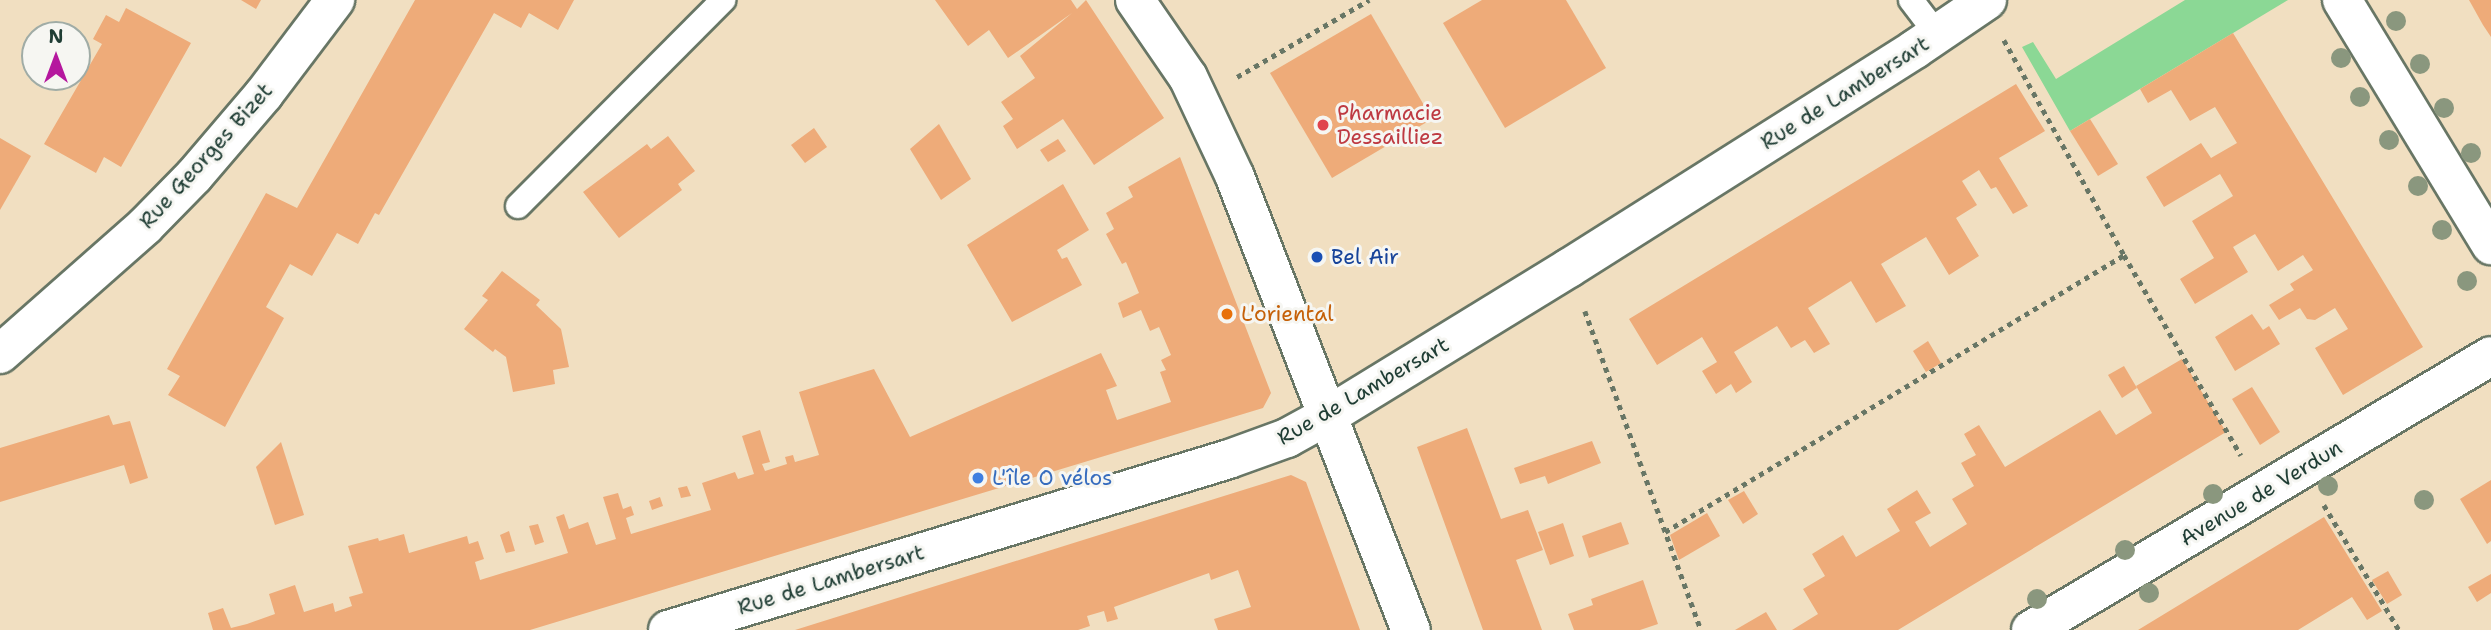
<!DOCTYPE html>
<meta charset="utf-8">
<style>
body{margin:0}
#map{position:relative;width:2491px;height:630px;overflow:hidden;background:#f1dfc1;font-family:"Shantell Sans",sans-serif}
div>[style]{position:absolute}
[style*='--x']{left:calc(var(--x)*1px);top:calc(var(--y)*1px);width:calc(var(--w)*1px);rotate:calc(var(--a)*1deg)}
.green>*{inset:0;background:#8bd895}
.building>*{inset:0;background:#eeab79}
.path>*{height:4.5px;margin-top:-2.25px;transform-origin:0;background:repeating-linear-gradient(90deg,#687665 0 5px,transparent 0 10px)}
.roads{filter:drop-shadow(2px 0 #687665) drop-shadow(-2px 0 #687665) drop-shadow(0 2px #687665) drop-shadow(0 -2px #687665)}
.lane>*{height:24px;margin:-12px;padding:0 12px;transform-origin:12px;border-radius:12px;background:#fff}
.street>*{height:38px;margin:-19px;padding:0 19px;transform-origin:19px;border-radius:19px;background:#fff}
.secondary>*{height:38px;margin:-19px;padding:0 19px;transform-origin:19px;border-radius:19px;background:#fff}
.trees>*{width:20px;height:20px;margin:-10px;border-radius:50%;background:#8a977e}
.dots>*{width:19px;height:19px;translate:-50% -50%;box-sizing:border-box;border:4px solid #f6f6f2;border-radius:50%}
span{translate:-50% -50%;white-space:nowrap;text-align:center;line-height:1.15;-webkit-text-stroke:6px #f6f6f2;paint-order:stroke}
.street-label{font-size:21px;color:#1f3d34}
.health-label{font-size:21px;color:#be3a42}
.left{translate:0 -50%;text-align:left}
.transit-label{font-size:21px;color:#164399}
.food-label{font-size:21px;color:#c56008}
.shop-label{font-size:21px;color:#366cbe}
.north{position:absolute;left:21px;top:21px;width:70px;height:70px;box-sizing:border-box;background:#f6f6f2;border:2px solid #a0aca6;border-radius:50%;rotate:0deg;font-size:19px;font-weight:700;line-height:28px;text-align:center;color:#1f3d34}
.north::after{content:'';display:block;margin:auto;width:24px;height:32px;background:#b5179e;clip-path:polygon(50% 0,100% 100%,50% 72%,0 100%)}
</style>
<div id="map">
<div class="green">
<i style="clip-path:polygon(2185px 0,2288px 0,2070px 131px,2022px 47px,2033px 42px,2056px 79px)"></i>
</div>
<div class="building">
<i style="clip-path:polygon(241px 0,261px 0,256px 9px)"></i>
<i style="clip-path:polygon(415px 0,574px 0,558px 30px,529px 13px,521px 28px,494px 13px,379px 215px,375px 213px,358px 244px,337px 233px,312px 276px,290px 264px,266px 307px,284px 318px,225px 427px,168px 395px,180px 376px,167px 369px,266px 193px,297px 208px)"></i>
<i style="clip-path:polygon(935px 0,1071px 0,1077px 9px,1086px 0,1164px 118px,1094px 165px,1063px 119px,1017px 149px,1003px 126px,1013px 119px,1001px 102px,1035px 78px,1020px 56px,1072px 13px,1008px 58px,989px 30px,968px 46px)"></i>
<i style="clip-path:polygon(1482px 0,1566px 0,1606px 68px,1505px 128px,1443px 23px)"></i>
<i style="clip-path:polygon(2469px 0,2491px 0,2491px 37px,2483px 25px)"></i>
<i style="clip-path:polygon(126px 8px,191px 43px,121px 167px,104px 157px,96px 173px,44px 144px,102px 44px,93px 39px,106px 15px,119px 22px)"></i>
<i style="clip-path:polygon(1371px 14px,1432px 119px,1332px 178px,1270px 73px)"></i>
<i style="clip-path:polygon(2233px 33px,2423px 347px,2343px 395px,2315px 348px,2348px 329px,2335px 308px,2315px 320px,2307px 319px,2300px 308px,2279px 320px,2269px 305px,2294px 290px,2290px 284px,2313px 270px,2303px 255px,2278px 271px,2255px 234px,2233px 247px,2248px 272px,2195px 304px,2180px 279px,2214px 258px,2192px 221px,2233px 196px,2220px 174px,2164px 207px,2146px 177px,2201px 143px,2211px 158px,2237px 143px,2215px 107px,2190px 121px,2171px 90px,2148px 103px,2140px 89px)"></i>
<i style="clip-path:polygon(2016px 84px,2045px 131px,1999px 158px,2028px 206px,2013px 214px,1996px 187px,1991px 189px,1979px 170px,1962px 181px,1977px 205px,1956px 218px,1979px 256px,1949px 275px,1926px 237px,1881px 264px,1906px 306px,1876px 323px,1851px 281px,1808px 308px,1830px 344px,1814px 353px,1805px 340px,1791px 348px,1777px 326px,1734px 352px,1752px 382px,1736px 393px,1731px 384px,1716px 394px,1702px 371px,1717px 362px,1702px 337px,1657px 365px,1629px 319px)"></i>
<i style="clip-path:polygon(2090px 119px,2118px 164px,2098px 176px,2070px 131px)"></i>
<i style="clip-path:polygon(939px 124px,971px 179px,941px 200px,910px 149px)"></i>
<i style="clip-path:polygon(814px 128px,827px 147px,805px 163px,791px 145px)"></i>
<i style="clip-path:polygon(668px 136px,695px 171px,678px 184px,682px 190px,619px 238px,583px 192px,647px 144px,651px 149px)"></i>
<i style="clip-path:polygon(0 138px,31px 156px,0 210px)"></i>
<i style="clip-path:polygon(1058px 139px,1066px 151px,1048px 162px,1040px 150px)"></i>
<i style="clip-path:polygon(1180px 157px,1271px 393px,1263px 408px,530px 630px,213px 630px,208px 613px,223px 608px,231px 628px,247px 624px,275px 614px,269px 594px,295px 585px,304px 612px,333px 603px,335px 612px,352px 606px,349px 597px,363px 593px,348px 546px,378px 538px,379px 541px,404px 534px,409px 553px,467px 536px,469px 544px,478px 541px,484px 559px,475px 562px,480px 580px,568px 553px,556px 517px,564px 514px,569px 529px,588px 522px,596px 545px,616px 539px,603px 497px,618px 493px,623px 509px,631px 506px,634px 515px,626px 518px,631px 534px,711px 510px,702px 483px,735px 472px,738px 479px,754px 474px,742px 436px,760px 430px,770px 462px,762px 464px,765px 471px,787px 464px,785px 457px,793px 455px,795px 462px,819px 455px,799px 392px,874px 369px,910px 437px,1101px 353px,1117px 386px,1106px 390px,1117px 420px,1171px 402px,1160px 372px,1166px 370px,1161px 360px,1171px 355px,1159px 327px,1150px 331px,1141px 310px,1123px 318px,1118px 303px,1139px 293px,1126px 262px,1122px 264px,1106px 234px,1114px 229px,1106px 213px,1133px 197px,1128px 187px)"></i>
<i style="clip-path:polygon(1063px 184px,1089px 230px,1057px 250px,1062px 259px,1067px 257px,1082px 285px,1012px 322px,967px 245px)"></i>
<i style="clip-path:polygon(502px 271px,540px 300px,536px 305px,561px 329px,569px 367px,553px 370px,555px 384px,513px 392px,506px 357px,495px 349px,493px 352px,464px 329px,488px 300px,482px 296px)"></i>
<i style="clip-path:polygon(2252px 314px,2263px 330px,2269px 326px,2280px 344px,2235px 371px,2215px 337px)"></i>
<i style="clip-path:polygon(1928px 341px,1941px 363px,1926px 372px,1913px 351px)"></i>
<i style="clip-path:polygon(2182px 359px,2226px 432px,1898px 630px,1792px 630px,1818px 614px,1803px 589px,1825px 576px,1812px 554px,1843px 535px,1856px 557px,1900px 531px,1887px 509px,1917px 490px,1931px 513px,1915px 522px,1930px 547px,1967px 524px,1952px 499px,1974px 486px,1961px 463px,1976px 455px,1964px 434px,1979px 425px,2005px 467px,2100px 410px,2116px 435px,2152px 413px,2136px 386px)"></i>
<i style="clip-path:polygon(2124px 366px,2137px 388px,2122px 398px,2108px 375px)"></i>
<i style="clip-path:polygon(2252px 387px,2280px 432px,2260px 445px,2232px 399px)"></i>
<i style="clip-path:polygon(109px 415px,113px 425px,130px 421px,148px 478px,130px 484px,124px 465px,0 502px,0 448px)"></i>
<i style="clip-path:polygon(1467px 428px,1501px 519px,1528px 510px,1543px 550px,1516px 560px,1542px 630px,1483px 630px,1417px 447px)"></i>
<i style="clip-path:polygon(1592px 441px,1601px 463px,1548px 484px,1545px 476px,1520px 484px,1514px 468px)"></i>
<i style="clip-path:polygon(281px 442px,304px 515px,275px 525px,256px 467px)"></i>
<i style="clip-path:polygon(1291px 475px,1306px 482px,1360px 630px,1218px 630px,1214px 619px,1251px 607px,1238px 570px,1211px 580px,1209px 573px,1114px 607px,1118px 619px,1107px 622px,1104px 611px,1087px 616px,1090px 626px,1078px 630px,795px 630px)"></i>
<i style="clip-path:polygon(2491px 480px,2491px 541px,2487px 544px,2460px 499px)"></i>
<i style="clip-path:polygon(687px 486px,691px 496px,681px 498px,678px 488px)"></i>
<i style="clip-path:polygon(1744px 491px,1758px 514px,1743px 524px,1728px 500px)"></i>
<i style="clip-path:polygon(660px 497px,663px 506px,652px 510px,649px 501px)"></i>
<i style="clip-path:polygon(1707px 513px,1720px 536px,1679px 560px,1670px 535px)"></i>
<i style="clip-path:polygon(2324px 517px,2382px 611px,2367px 620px,2352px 597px,2298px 630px,2138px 630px)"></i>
<i style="clip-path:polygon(1621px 522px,1629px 544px,1589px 558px,1582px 536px)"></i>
<i style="clip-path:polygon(1563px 523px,1574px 556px,1550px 565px,1538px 532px)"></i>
<i style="clip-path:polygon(538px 524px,544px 542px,535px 545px,529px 526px)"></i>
<i style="clip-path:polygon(509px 531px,515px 551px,506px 553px,500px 535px)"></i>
<i style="clip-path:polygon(2388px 571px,2402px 595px,2387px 604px,2372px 580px)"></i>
<i style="clip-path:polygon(2491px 574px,2491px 593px,2477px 602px,2468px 587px)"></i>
<i style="clip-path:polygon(1643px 580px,1658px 624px,1640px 630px,1574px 630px,1568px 614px,1593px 605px,1591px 599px)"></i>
<i style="clip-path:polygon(1766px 612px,1777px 630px,1735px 630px)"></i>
</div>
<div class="path">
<i style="--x:2004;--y:40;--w:246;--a:60.8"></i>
<i style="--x:2124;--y:255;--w:232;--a:59.7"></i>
<i style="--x:1237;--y:77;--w:153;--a:-30.3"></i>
<i style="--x:1585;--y:311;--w:339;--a:70"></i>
<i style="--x:2324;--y:505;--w:146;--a:59"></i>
<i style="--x:1665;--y:532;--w:536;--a:-31.11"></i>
</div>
<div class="roads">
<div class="lane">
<i style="--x:1911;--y:0;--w:43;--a:52.6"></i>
<i style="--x:518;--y:206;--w:291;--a:-45.1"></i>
</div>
<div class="street">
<i style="--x:2342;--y:0;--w:287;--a:58.7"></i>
<i style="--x:0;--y:354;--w:193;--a:-41.4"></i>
<i style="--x:145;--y:226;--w:70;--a:-45.6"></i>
<i style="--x:194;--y:176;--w:108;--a:-49.5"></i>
<i style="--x:264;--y:94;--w:118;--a:-52.9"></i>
<i style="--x:668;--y:630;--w:586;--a:-16.95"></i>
<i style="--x:1229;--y:459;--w:62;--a:-19.9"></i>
<i style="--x:1287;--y:438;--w:48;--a:-28.7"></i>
<i style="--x:2031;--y:630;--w:535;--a:-30.78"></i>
</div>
<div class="secondary">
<i style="--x:1135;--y:0;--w:93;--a:55.5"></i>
<i style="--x:1188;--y:77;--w:110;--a:64.8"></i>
<i style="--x:1235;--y:177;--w:486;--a:68.8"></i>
<i style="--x:1329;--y:415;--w:281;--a:-31.5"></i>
<i style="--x:1569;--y:268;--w:409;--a:-32.3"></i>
<i style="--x:1915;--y:49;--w:87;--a:-34.2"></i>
</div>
</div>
<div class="trees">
<i style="left:2396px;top:21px"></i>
<i style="left:2341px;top:58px"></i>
<i style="left:2420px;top:64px"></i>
<i style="left:2360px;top:97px"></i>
<i style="left:2444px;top:108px"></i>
<i style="left:2389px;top:140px"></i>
<i style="left:2471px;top:153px"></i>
<i style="left:2418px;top:186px"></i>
<i style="left:2442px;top:230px"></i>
<i style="left:2467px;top:281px"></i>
<i style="left:2328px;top:486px"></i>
<i style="left:2213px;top:494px"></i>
<i style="left:2424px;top:500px"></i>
<i style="left:2125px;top:550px"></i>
<i style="left:2149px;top:593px"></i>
<i style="left:2037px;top:599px"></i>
</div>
<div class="dots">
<i style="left:1323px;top:125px;background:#e0444e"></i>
<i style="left:1317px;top:257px;background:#1a4fb4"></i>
<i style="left:1227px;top:314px;background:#e8710a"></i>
<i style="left:978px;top:478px;background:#3f7fe0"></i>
</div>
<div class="street-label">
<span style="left:1845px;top:93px;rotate:-32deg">Rue de Lambersart</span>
<span style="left:206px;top:156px;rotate:-48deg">Rue Georges Bizet</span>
<span style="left:1363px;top:391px;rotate:-30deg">Rue de Lambersart</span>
<span style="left:2261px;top:493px;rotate:-31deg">Avenue de Verdun</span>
<span style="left:831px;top:580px;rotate:-17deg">Rue de Lambersart</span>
</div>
<div class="health-label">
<span class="left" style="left:1337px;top:125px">Pharmacie<br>Dessailliez</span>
</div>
<div class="transit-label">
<span class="left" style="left:1331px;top:257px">Bel Air</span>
</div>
<div class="food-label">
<span class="left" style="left:1241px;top:314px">L'oriental</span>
</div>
<div class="shop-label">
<span class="left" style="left:992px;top:478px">L'île O vélos</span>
</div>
<div class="north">N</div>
</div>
